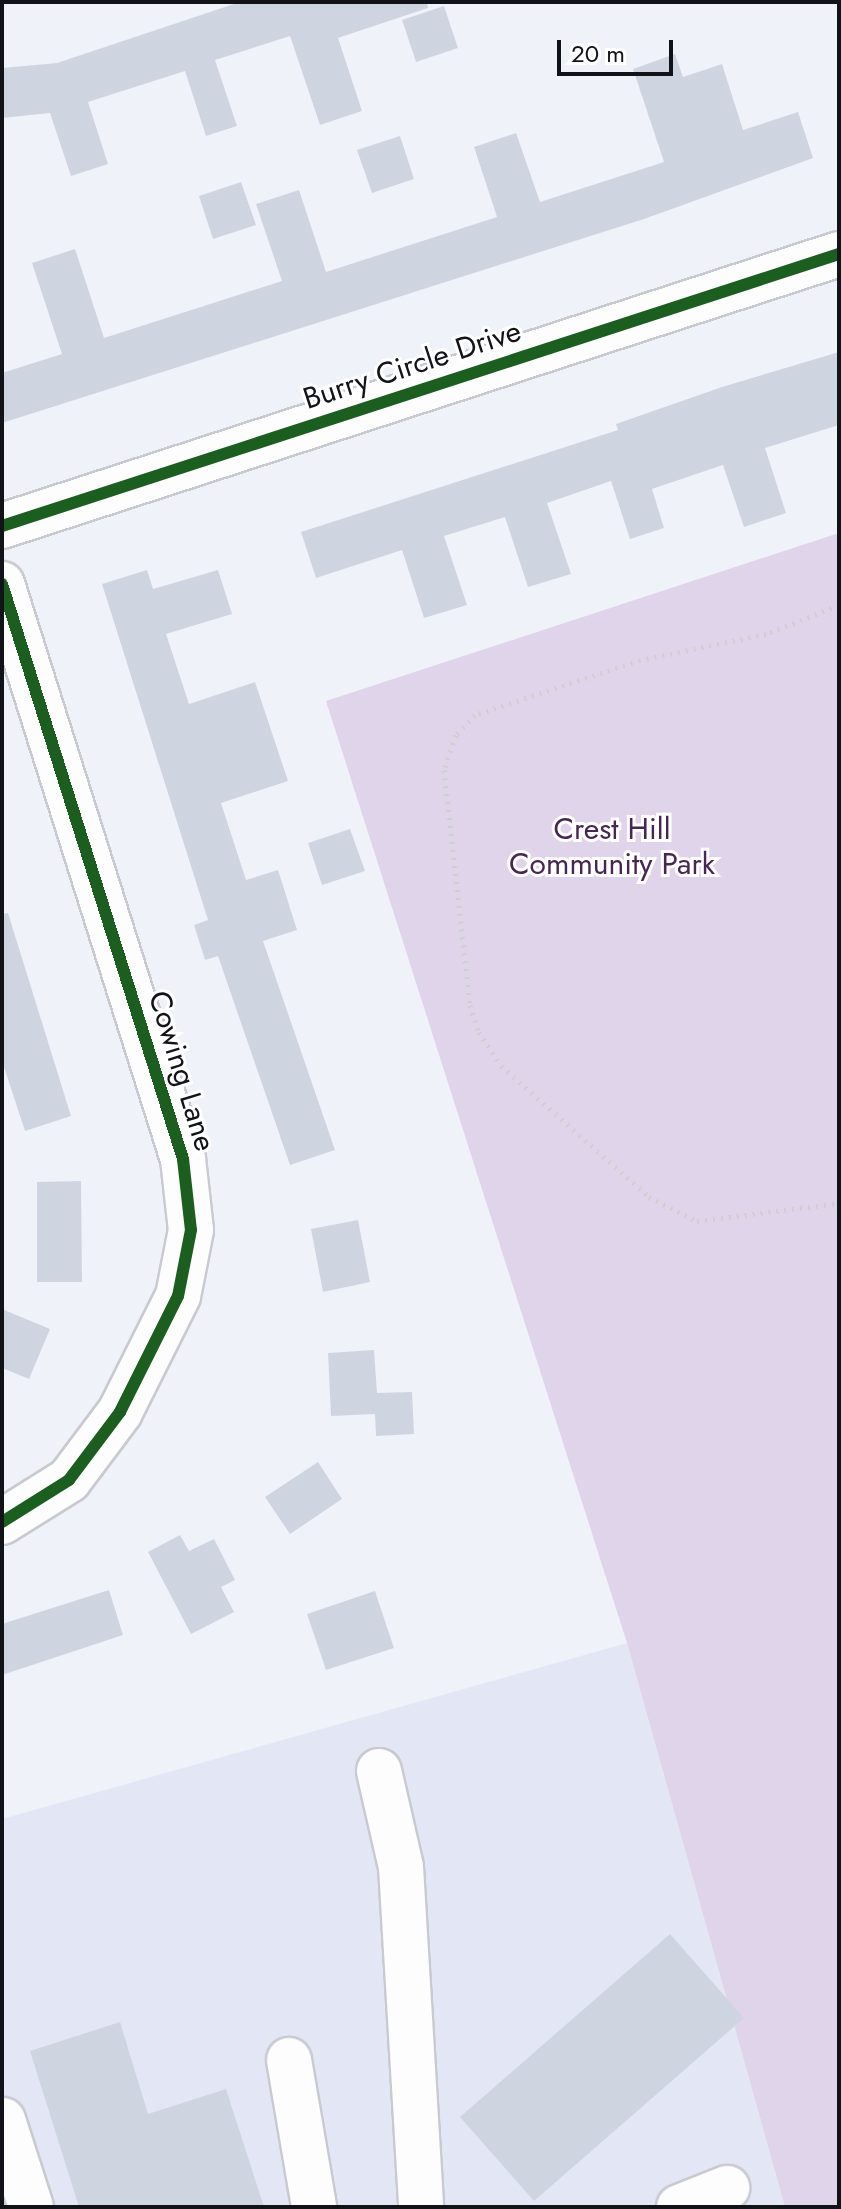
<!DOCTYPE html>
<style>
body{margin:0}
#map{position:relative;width:841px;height:2209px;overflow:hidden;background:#f0f2fa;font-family:Jost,sans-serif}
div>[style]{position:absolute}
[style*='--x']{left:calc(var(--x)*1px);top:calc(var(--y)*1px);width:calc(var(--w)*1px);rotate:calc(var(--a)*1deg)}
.built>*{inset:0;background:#e3e6f5}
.green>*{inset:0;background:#e0d4ea}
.building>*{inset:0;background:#cfd5e0}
.path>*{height:5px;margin-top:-2.5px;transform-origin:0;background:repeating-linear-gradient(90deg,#cfd0d2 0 2px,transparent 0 8px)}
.roads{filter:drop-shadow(2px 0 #c9cad0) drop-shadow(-2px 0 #c9cad0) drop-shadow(0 2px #c9cad0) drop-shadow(0 -2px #c9cad0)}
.minor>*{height:44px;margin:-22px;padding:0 22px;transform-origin:22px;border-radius:22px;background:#fdfdfe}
.cycleway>*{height:12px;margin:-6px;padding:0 6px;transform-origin:6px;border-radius:6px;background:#1b5e20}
span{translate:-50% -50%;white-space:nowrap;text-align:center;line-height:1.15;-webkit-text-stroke:6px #fff;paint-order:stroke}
.street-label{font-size:30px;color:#121318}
.park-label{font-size:30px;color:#482654}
.frame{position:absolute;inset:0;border:4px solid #121318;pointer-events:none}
.scale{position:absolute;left:557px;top:40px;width:116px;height:36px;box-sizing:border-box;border:4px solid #121318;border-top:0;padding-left:10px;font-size:24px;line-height:28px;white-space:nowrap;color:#121318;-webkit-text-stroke:6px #fff;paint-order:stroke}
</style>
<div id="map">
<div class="built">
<i style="clip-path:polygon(627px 1643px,785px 2207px,2px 2207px,2px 1819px)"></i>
</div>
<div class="green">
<i style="clip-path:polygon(839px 533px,839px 2207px,785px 2207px,627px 1643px,326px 701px)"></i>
</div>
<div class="building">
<i style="clip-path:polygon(240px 2px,427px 2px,428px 8px,338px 38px,362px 111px,320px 125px,290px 36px,215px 60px,237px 126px,206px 136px,185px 71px,88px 102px,108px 164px,71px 176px,50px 113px,2px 118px,2px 68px,57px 63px)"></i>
<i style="clip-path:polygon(444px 6px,458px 48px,416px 62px,402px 20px)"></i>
<i style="clip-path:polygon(675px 54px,683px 77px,722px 64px,743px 130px,798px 112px,813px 158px,644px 219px,2px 423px,2px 373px,62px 354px,32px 263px,75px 249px,104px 338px,282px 281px,256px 204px,299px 190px,326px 272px,497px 217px,474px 147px,516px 133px,540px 202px,664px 162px,633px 69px)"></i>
<i style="clip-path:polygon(400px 136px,414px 179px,372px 193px,357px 150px)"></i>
<i style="clip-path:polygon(241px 182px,256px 225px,213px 239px,199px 196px)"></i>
<i style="clip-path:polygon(839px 352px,839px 425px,765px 448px,786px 513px,744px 527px,723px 465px,652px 489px,664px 528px,630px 539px,611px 481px,547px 503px,571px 574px,528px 587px,505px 517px,444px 536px,467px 605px,424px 618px,402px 550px,316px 578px,301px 532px,618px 430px,616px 424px,722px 387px)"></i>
<i style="clip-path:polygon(147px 570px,153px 589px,218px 570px,232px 614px,166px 634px,189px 704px,255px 682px,288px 781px,221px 803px,246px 880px,278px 870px,297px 930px,263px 941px,335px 1150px,290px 1165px,218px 956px,205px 960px,194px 925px,208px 920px,102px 584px)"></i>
<i style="clip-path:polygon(350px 829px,365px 871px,322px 885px,308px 843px)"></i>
<i style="clip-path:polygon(8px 913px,71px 1116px,25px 1131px,2px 1061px,2px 914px)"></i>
<i style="clip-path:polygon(81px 1181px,82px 1282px,37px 1282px,37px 1182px)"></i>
<i style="clip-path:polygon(358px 1220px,370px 1282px,323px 1292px,311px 1229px)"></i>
<i style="clip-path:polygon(2px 1309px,50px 1329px,29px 1379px,2px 1368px)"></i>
<i style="clip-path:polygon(374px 1350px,377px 1393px,412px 1392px,414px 1434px,376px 1436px,375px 1414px,331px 1416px,328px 1353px)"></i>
<i style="clip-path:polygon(318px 1462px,342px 1499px,290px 1534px,265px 1497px)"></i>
<i style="clip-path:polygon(180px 1535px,189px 1551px,214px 1539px,235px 1580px,221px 1587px,234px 1612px,191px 1634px,148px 1552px)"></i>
<i style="clip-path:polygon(109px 1590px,123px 1635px,2px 1675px,2px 1624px)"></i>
<i style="clip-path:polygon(375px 1591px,394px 1648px,326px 1670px,307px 1614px)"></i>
<i style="clip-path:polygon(670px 1934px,744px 2018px,534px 2201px,460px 2117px)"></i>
<i style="clip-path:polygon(120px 2022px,148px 2114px,226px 2089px,264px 2207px,79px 2207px,30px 2051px)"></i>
</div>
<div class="path">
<i style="--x:839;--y:605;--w:79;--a:158.3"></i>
<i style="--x:766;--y:634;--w:129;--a:168.3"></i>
<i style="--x:640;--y:660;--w:174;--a:161.6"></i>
<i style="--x:475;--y:715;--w:28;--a:134"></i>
<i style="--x:456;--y:735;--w:37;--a:109"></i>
<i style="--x:444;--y:770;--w:236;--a:83.7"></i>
<i style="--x:470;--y:1005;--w:28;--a:72"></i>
<i style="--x:479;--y:1032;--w:40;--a:57.1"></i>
<i style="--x:501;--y:1066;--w:198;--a:41.5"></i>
<i style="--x:649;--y:1197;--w:54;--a:26.6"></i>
<i style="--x:697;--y:1221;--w:143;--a:-7.2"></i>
</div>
<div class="roads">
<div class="minor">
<i style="--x:2;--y:526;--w:880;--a:-18"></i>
<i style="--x:2;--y:584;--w:603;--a:72.53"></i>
<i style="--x:183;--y:1159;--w:71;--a:83.6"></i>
<i style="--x:191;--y:1230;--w:67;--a:101.1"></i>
<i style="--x:178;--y:1296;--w:130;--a:116.6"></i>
<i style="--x:120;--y:1412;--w:85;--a:126.9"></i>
<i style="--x:69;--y:1480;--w:79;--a:147.9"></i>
<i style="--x:379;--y:1771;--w:98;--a:77.1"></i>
<i style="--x:401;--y:1867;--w:341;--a:86.6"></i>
<i style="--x:289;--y:2060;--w:149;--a:80.3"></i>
<i style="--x:3;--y:2120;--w:91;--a:72.2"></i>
<i style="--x:679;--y:2207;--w:52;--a:-21.6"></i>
</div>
</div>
<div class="cycleway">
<i style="--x:2;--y:526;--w:880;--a:-18"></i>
<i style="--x:2;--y:584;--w:603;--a:72.53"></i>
<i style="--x:183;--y:1159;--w:71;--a:83.6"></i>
<i style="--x:191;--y:1230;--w:67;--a:101.1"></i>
<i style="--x:178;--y:1296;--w:130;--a:116.6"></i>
<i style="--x:120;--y:1412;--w:85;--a:126.9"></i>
<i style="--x:69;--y:1480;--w:79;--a:147.9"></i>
</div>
<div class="street-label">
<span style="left:412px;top:365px;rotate:-18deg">Burry Circle Drive</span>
<span style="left:182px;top:1071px;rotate:73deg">Cowing Lane</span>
</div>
<div class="park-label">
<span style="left:612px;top:846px">Crest Hill<br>Community Park</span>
</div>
<div class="frame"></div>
<div class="scale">20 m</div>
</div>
